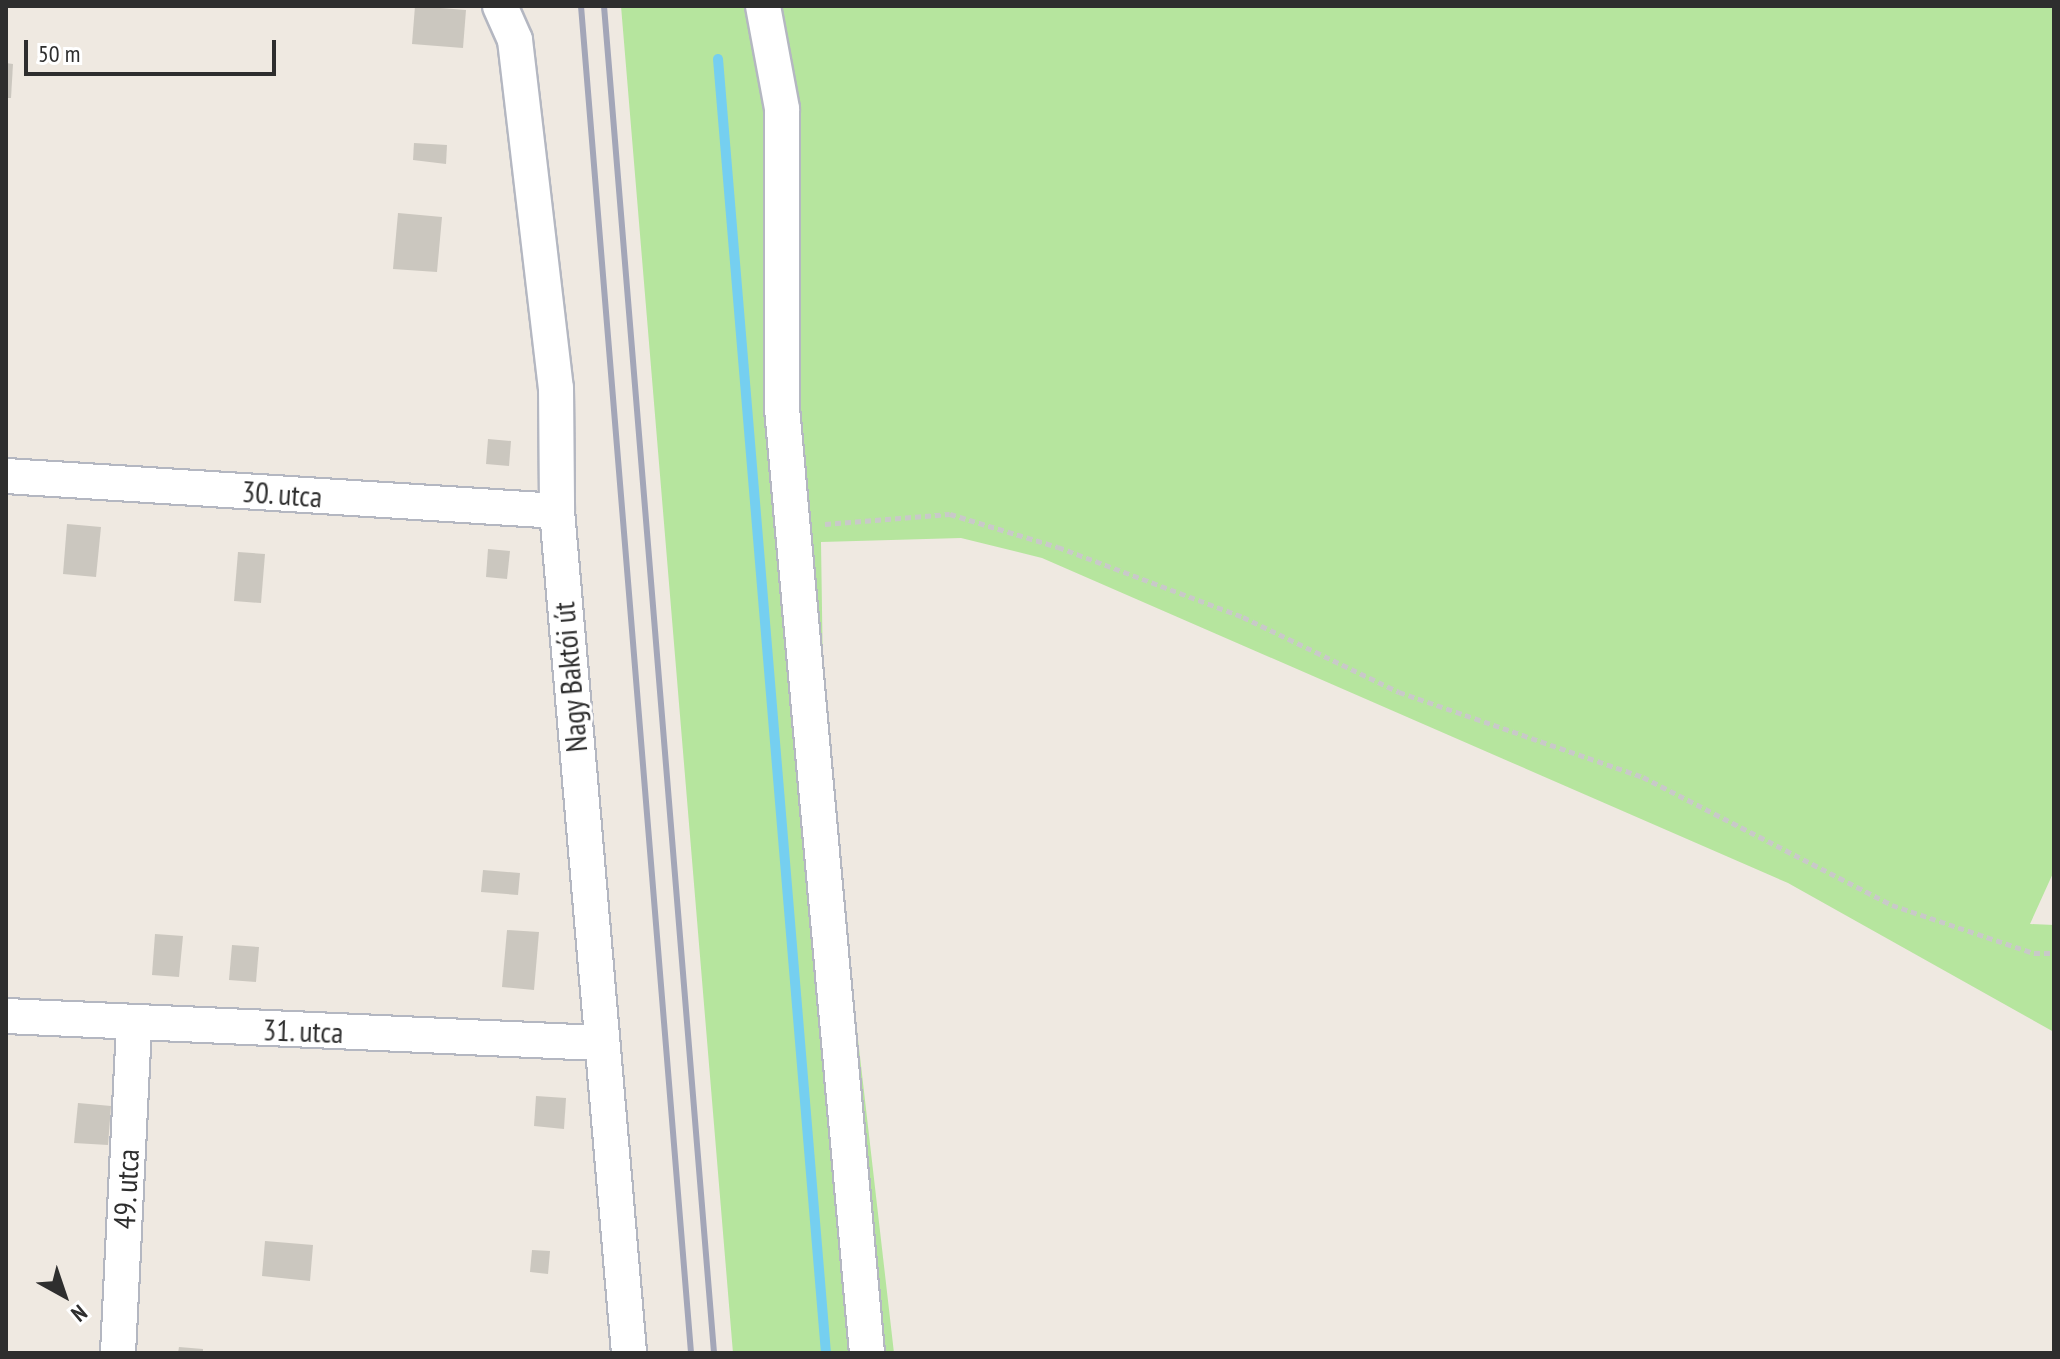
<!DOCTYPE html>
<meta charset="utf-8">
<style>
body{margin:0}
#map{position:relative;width:2060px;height:1359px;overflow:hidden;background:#efe9e1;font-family:"PT Sans Narrow",sans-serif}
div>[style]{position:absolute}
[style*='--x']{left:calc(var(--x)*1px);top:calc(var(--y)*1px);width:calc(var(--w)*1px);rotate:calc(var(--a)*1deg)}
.green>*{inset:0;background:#b6e59e}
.stream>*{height:10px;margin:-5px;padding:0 5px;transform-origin:5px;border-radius:5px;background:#75cff0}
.building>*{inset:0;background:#cbc7bf}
.path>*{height:5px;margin-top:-2.5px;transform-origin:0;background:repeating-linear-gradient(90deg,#c9c9c9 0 6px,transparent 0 10px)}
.roads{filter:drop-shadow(2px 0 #b4b7c1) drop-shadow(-2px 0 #b4b7c1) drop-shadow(0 2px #b4b7c1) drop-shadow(0 -2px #b4b7c1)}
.minor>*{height:34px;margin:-17px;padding:0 17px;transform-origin:17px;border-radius:17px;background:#fff}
.rail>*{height:6px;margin:-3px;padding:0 3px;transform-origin:3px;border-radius:3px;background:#a3a6b8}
span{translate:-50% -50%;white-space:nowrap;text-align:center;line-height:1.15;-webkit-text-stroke:6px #fff;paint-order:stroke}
.street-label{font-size:30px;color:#2e2e2e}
.frame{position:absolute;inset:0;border:8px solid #2e2e2e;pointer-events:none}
.north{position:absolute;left:24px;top:1255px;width:80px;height:80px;-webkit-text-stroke:6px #fff;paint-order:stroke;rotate:140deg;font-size:22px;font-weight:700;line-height:32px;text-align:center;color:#2e2e2e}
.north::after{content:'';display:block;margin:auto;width:28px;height:36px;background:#2e2e2e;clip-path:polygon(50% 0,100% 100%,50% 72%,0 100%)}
.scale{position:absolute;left:24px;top:40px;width:252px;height:36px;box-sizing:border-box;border:4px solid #2e2e2e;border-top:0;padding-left:10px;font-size:24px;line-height:28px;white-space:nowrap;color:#2e2e2e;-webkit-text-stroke:6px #fff;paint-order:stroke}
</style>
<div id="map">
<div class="green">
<i style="clip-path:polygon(621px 6px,2054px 6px,2054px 871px,2030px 924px,2054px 925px,2054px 1032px,1788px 883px,1042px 558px,961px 538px,821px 542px,824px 743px,894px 1353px,733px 1353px)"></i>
</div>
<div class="stream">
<i style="--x:718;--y:59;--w:1298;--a:85.23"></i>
</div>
<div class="building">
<i style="clip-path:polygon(415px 6px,466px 10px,463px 48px,412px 44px)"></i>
<i style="clip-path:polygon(6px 63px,13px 64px,11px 98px,6px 98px)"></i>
<i style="clip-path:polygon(414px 143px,447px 145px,446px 164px,413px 160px)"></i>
<i style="clip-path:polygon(398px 213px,442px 217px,437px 272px,393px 269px)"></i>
<i style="clip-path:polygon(488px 439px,511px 441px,509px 466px,486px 464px)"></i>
<i style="clip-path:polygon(67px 524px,101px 527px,96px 577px,63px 574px)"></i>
<i style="clip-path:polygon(488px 549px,510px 551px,507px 579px,486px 577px)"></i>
<i style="clip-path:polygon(238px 552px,265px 554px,261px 603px,234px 601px)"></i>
<i style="clip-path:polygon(483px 870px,520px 873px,518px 895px,481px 892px)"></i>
<i style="clip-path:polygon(507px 930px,539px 932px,534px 990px,502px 987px)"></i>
<i style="clip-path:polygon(155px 934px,183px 936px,179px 977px,152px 975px)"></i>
<i style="clip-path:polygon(232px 945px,259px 947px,256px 982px,229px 980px)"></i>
<i style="clip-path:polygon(536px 1096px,566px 1098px,564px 1129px,534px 1126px)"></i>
<i style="clip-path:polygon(78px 1103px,111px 1106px,108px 1145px,74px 1143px)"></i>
<i style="clip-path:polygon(265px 1241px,313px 1245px,310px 1281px,262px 1276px)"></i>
<i style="clip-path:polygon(532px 1250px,550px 1251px,548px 1274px,530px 1272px)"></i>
<i style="clip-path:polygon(179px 1347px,203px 1349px,203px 1353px,178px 1353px)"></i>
</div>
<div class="path">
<i style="--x:825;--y:524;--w:125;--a:-4.6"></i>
<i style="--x:950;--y:514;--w:113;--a:17"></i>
<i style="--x:1058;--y:547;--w:198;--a:20.7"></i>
<i style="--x:1243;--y:617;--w:173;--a:25.7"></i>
<i style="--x:1399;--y:692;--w:258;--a:19.2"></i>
<i style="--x:1643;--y:777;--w:280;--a:27.2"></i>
<i style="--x:1892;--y:905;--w:150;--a:18.7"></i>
<i style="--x:2034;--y:953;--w:20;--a:0"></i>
</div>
<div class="roads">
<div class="minor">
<i style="--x:500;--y:6;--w:37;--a:66"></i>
<i style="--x:515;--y:40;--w:350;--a:83.3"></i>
<i style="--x:556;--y:388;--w:123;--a:89.5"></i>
<i style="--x:557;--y:511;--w:845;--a:85.11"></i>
<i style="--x:763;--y:6;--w:105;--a:79.5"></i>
<i style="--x:782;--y:109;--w:299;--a:90"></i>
<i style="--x:782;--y:408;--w:949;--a:84.86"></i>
<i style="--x:6;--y:476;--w:552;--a:3.63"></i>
<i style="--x:6;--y:1016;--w:594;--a:2.61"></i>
<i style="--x:118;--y:1353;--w:328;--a:-87.2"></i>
</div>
</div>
<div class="rail">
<i style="--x:581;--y:6;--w:1351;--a:85.33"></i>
<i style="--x:604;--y:6;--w:1351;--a:85.33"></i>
</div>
<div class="street-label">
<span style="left:282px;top:494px;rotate:4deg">30. utca</span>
<span style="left:570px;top:677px;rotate:-95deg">Nagy Baktói út</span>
<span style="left:303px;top:1031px;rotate:2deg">31. utca</span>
<span style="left:126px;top:1189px;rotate:-87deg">49. utca</span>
</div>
<div class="frame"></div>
<div class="north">N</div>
<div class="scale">50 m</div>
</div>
